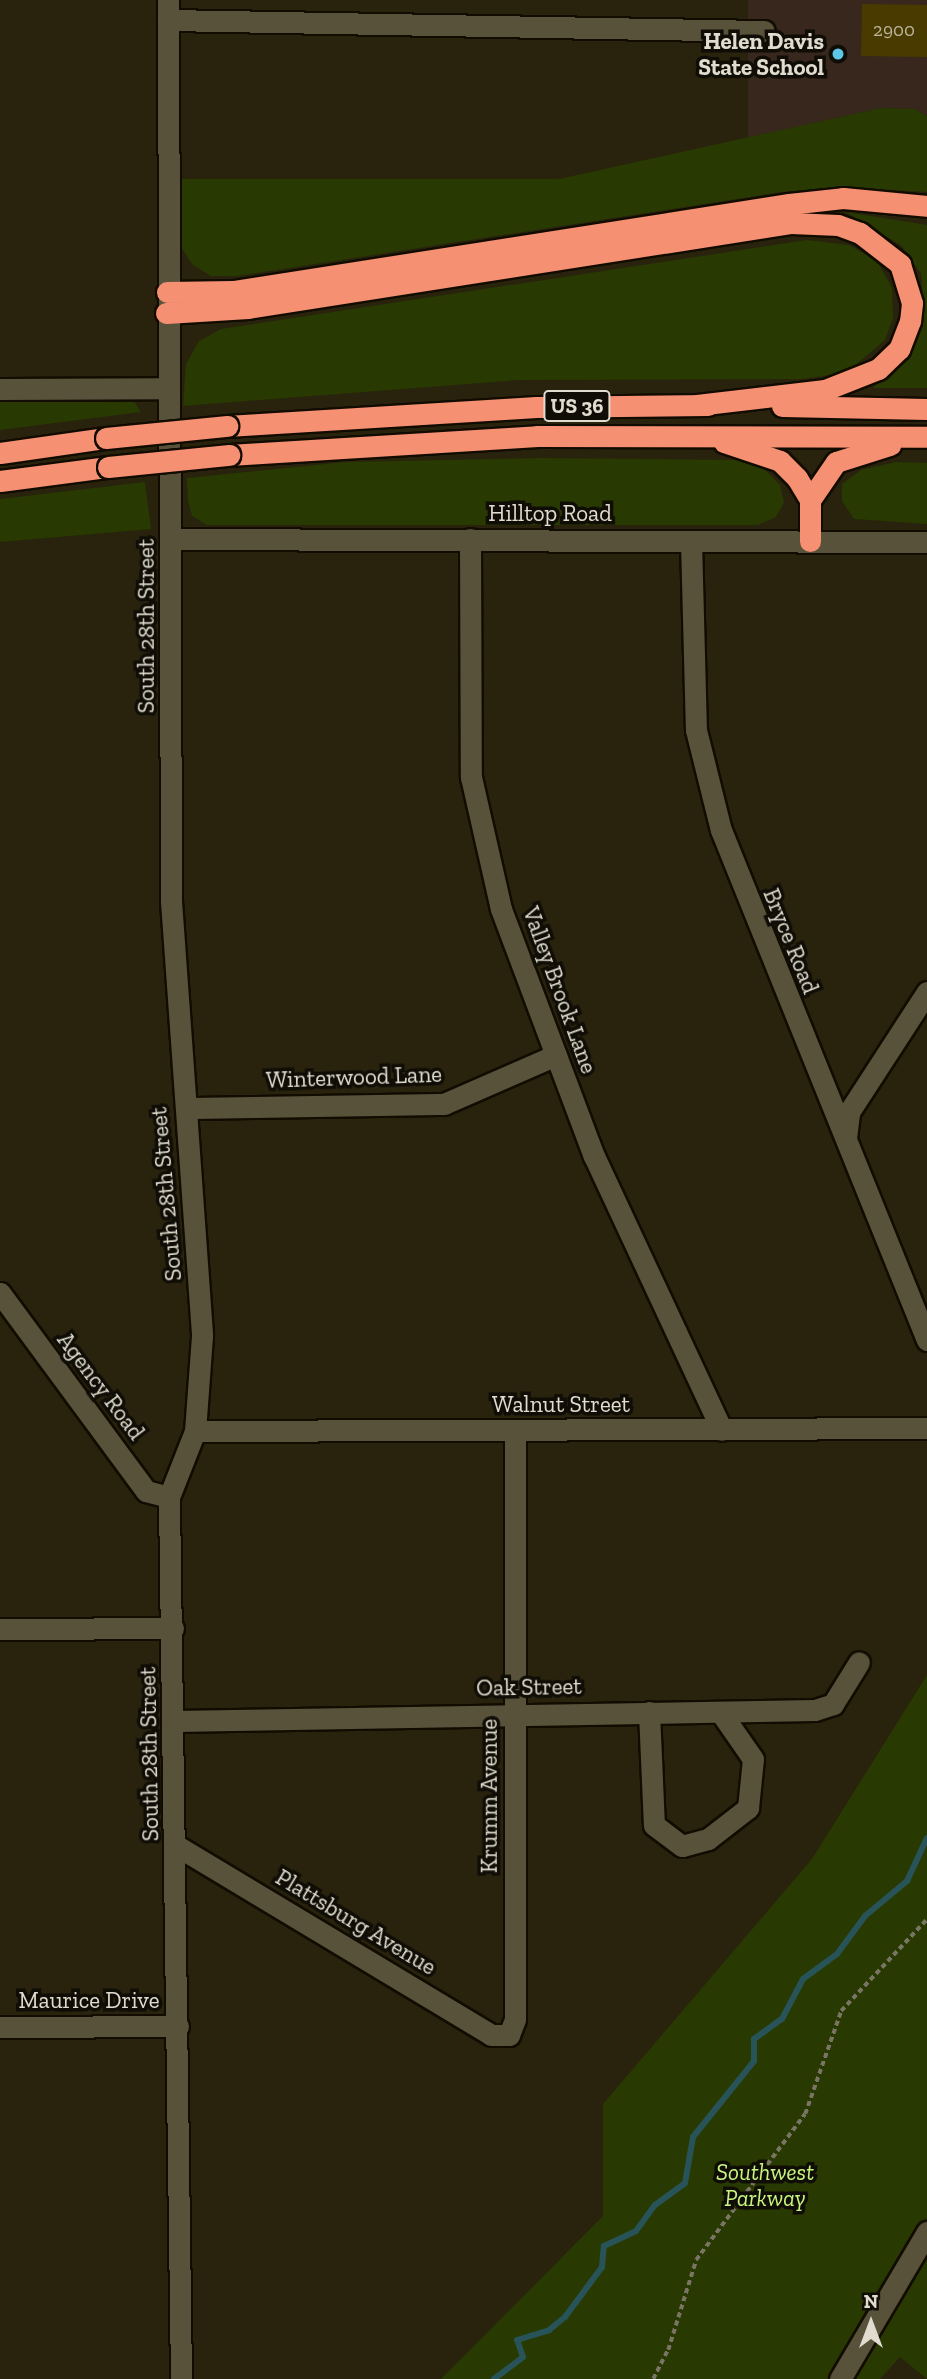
<!DOCTYPE html>
<style>
body{margin:0}
#map{position:relative;width:927px;height:2379px;overflow:hidden;background:#29230e;font-family:"Zilla Slab",serif}
div>[style]{position:absolute}
[style*='--x']{left:calc(var(--x)*1px);top:calc(var(--y)*1px);width:calc(var(--w)*1px);rotate:calc(var(--a)*1deg)}
.education>*{inset:0;background:#37271c}
.green>*{inset:0;background:#283901}
.stream>*{height:6px;margin:-3px;padding:0 3px;transform-origin:3px;border-radius:3px;background:#285459}
.building>*{inset:0;background:#493b00}
.path>*{height:3.5px;margin-top:-1.75px;transform-origin:0;background:repeating-linear-gradient(90deg,#797463 0 5px,transparent 0 8.5px)}
.roads{filter:drop-shadow(2px 0 #120c00) drop-shadow(-2px 0 #120c00) drop-shadow(0 2px #120c00) drop-shadow(0 -2px #120c00)}
.minor>*{height:21px;margin:-10.5px;padding:0 10.5px;transform-origin:10.5px;border-radius:10.5px;background:#58523b}
.highway>*{height:21px;margin:-10.5px;padding:0 10.5px;transform-origin:10.5px;border-radius:10.5px;background:#f59072}
.bridges{filter:drop-shadow(2px 0 #120c00) drop-shadow(-2px 0 #120c00) drop-shadow(0 2px #120c00) drop-shadow(0 -2px #120c00)}
.highway-bridge>*{height:21px;margin:-10.5px;padding:0 10.5px;transform-origin:10.5px;border-radius:10.5px;background:#f59072}
.dots>*{width:19px;height:19px;translate:-50% -50%;box-sizing:border-box;border:4px solid #0f0d05;border-radius:50%}
span{translate:-50% -50%;white-space:nowrap;text-align:center;line-height:1.15;-webkit-text-stroke:7px #0f0d05;paint-order:stroke}
.number-label{font-size:19px;color:#bab49b}
.number-label span{-webkit-text-stroke-width:0}
.shield-label span{padding:2px 5px;background:#0f0d05;border:2px solid;border-radius:5px;-webkit-text-stroke-width:0}
.shield-label{font-size:21px;color:#e0dccf;font-weight:700}
.poi-label{font-size:23px;color:#e0dccf;font-weight:700}
.right{translate:-100% -50%;text-align:right}
.street-label{font-size:23px;color:#e0dccf}
.park-label{font-size:23px;color:#c8f57f;font-style:italic}
.north{position:absolute;left:836px;top:2288px;width:70px;height:70px;-webkit-text-stroke:5px #0f0d05;paint-order:stroke;rotate:0deg;font-size:19px;font-weight:700;line-height:28px;text-align:center;color:#e0dccf}
.north::after{content:'';display:block;margin:auto;width:24px;height:32px;background:#e0dccf;clip-path:polygon(50% 0,100% 100%,50% 72%,0 100%)}
</style>
<div id="map">
<div class="education">
<i style="clip-path:polygon(748px 0,927px 0,927px 116px,915px 109px,881px 108px,748px 138px)"></i>
</div>
<div class="green">
<i style="clip-path:polygon(881px 108px,915px 109px,927px 116px,927px 192px,840px 187px,781px 192px,237px 276px,211px 276px,193px 265px,181px 247px,182px 179px,559px 179px)"></i>
<i style="clip-path:polygon(846px 212px,927px 225px,927px 388px,873px 388px,914px 346px,924px 312px,921px 274px,902px 246px)"></i>
<i style="clip-path:polygon(807px 240px,849px 245px,877px 261px,892px 288px,893px 318px,885px 340px,846px 373px,801px 379px,519px 380px,183px 406px,186px 364px,199px 341px,221px 329px)"></i>
<i style="clip-path:polygon(0 400px,133px 400px,141px 412px,0 430px)"></i>
<i style="clip-path:polygon(542px 458px,735px 460px,763px 468px,780px 485px,784px 502px,776px 517px,758px 525px,207px 525px,192px 516px,188px 501px,187px 478px,345px 462px)"></i>
<i style="clip-path:polygon(896px 462px,927px 463px,927px 524px,854px 519px,842px 501px,842px 484px,861px 470px)"></i>
<i style="clip-path:polygon(145px 482px,151px 529px,0 542px,0 499px)"></i>
<i style="clip-path:polygon(927px 1675px,927px 2379px,900px 2357px,880px 2379px,441px 2379px,603px 2216px,603px 2104px,812px 1859px)"></i>
</div>
<div class="stream">
<i style="--x:494;--y:2379;--w:36;--a:-37"></i>
<i style="--x:523;--y:2357;--w:18;--a:-109"></i>
<i style="--x:517;--y:2340;--w:34;--a:-17"></i>
<i style="--x:549;--y:2330;--w:21;--a:-39"></i>
<i style="--x:565;--y:2317;--w:62;--a:-53.5"></i>
<i style="--x:602;--y:2267;--w:21;--a:-85"></i>
<i style="--x:604;--y:2246;--w:35;--a:-25"></i>
<i style="--x:636;--y:2231;--w:32;--a:-54"></i>
<i style="--x:655;--y:2205;--w:37;--a:-36"></i>
<i style="--x:685;--y:2183;--w:47;--a:-80.1"></i>
<i style="--x:693;--y:2137;--w:97;--a:-51.2"></i>
<i style="--x:754;--y:2061;--w:22;--a:-90"></i>
<i style="--x:754;--y:2039;--w:34;--a:-36"></i>
<i style="--x:782;--y:2019;--w:45;--a:-62.3"></i>
<i style="--x:803;--y:1979;--w:42;--a:-36.3"></i>
<i style="--x:837;--y:1954;--w:47;--a:-53.6"></i>
<i style="--x:865;--y:1916;--w:55;--a:-39.8"></i>
<i style="--x:907;--y:1881;--w:47;--a:-65.1"></i>
</div>
<div class="building">
<i style="clip-path:polygon(862px 4px,927px 5px,927px 57px,861px 56px)"></i>
</div>
<div class="path">
<i style="--x:653;--y:2379;--w:33;--a:-63"></i>
<i style="--x:668;--y:2350;--w:94;--a:-72.7"></i>
<i style="--x:696;--y:2260;--w:182;--a:-53.3"></i>
<i style="--x:805;--y:2114;--w:109;--a:-70.7"></i>
<i style="--x:841;--y:2011;--w:126;--a:-46.9"></i>
</div>
<div class="roads">
<div class="minor">
<i style="--x:168;--y:0;--w:901;--a:89.81"></i>
<i style="--x:171;--y:901;--w:436;--a:85.9"></i>
<i style="--x:202;--y:1336;--w:95;--a:94.2"></i>
<i style="--x:195;--y:1431;--w:71;--a:111.5"></i>
<i style="--x:169;--y:1497;--w:882;--a:89.22"></i>
<i style="--x:168;--y:20;--w:596;--a:1.06"></i>
<i style="--x:0;--y:389;--w:166;--a:-0.3"></i>
<i style="--x:173;--y:539;--w:754;--a:0.23"></i>
<i style="--x:470;--y:539;--w:238;--a:89.8"></i>
<i style="--x:471;--y:777;--w:135;--a:77.2"></i>
<i style="--x:501;--y:909;--w:264;--a:69.4"></i>
<i style="--x:594;--y:1156;--w:302;--a:65"></i>
<i style="--x:691;--y:541;--w:189;--a:88.5"></i>
<i style="--x:696;--y:730;--w:103;--a:76"></i>
<i style="--x:721;--y:830;--w:550;--a:68.01"></i>
<i style="--x:187;--y:1108;--w:257;--a:-0.9"></i>
<i style="--x:444;--y:1104;--w:122;--a:-23.6"></i>
<i style="--x:846;--y:1138;--w:26;--a:-83"></i>
<i style="--x:849;--y:1112;--w:143;--a:-57"></i>
<i style="--x:0;--y:1293;--w:246;--a:53.6"></i>
<i style="--x:146;--y:1491;--w:24;--a:15"></i>
<i style="--x:195;--y:1431;--w:732;--a:-0.23"></i>
<i style="--x:0;--y:1629;--w:173;--a:-0.3"></i>
<i style="--x:649;--y:1712;--w:113;--a:87.5"></i>
<i style="--x:654;--y:1825;--w:35;--a:37"></i>
<i style="--x:682;--y:1846;--w:27;--a:-15"></i>
<i style="--x:708;--y:1839;--w:51;--a:-37.8"></i>
<i style="--x:748;--y:1808;--w:49;--a:-84.2"></i>
<i style="--x:753;--y:1759;--w:56;--a:-124.8"></i>
<i style="--x:175;--y:1721;--w:640;--a:-0.98"></i>
<i style="--x:815;--y:1710;--w:19;--a:-18"></i>
<i style="--x:833;--y:1704;--w:49;--a:-58.2"></i>
<i style="--x:177;--y:1846;--w:366;--a:31"></i>
<i style="--x:491;--y:2035;--w:18;--a:0"></i>
<i style="--x:509;--y:2035;--w:17;--a:-69"></i>
<i style="--x:515;--y:2019;--w:589;--a:-90"></i>
<i style="--x:0;--y:2027;--w:178;--a:-0.3"></i>
<i style="--x:840;--y:2379;--w:171;--a:-59.4"></i>
</div>
<div class="highway">
<i style="--x:167;--y:292;--w:66;--a:-0.9"></i>
<i style="--x:233;--y:291;--w:563;--a:-8.89"></i>
<i style="--x:789;--y:204;--w:54;--a:-6.3"></i>
<i style="--x:843;--y:198;--w:84;--a:5.4"></i>
<i style="--x:166;--y:313;--w:82;--a:-3.5"></i>
<i style="--x:248;--y:308;--w:550;--a:-8.9"></i>
<i style="--x:791;--y:223;--w:47;--a:2.4"></i>
<i style="--x:838;--y:225;--w:23;--a:20"></i>
<i style="--x:860;--y:233;--w:51;--a:37.8"></i>
<i style="--x:900;--y:264;--w:41;--a:72.9"></i>
<i style="--x:912;--y:303;--w:18;--a:96"></i>
<i style="--x:910;--y:321;--w:30;--a:111"></i>
<i style="--x:899;--y:349;--w:29;--a:136"></i>
<i style="--x:878;--y:369;--w:57;--a:158.4"></i>
<i style="--x:825;--y:390;--w:129;--a:173.3"></i>
<i style="--x:782;--y:406;--w:145;--a:1.2"></i>
<i style="--x:227;--y:426;--w:310;--a:-3.5"></i>
<i style="--x:536;--y:407;--w:172;--a:-0.7"></i>
<i style="--x:724;--y:442;--w:59;--a:18.7"></i>
<i style="--x:780;--y:461;--w:24;--a:45"></i>
<i style="--x:797;--y:478;--w:26;--a:59"></i>
<i style="--x:810;--y:500;--w:41;--a:90"></i>
<i style="--x:0;--y:453;--w:107;--a:-8.1"></i>
<i style="--x:229;--y:455;--w:309;--a:-3.5"></i>
<i style="--x:537;--y:436;--w:390;--a:0.1"></i>
<i style="--x:0;--y:481;--w:109;--a:-7.4"></i>
<i style="--x:810;--y:500;--w:46;--a:-55.6"></i>
<i style="--x:836;--y:462;--w:57;--a:-17.5"></i>
</div>
</div>
<div class="bridges">
<div class="highway-bridge">
<i style="--x:106;--y:438;--w:122;--a:-5.7"></i>
<i style="--x:108;--y:467;--w:122;--a:-5.7"></i>
</div>
</div>
<div class="dots">
<i style="left:838px;top:54px;background:#5dc7e8"></i>
</div>
<div class="number-label">
<span style="left:894px;top:30px">2900</span>
</div>
<div class="shield-label">
<span style="left:577px;top:406px">US 36</span>
</div>
<div class="poi-label">
<span class="right" style="left:824px;top:54px">Helen Davis<br>State School</span>
</div>
<div class="street-label">
<span style="left:550px;top:513px">Hilltop Road</span>
<span style="left:146px;top:626px;rotate:-90deg">South 28th Street</span>
<span style="left:791px;top:941px;rotate:68deg">Bryce Road</span>
<span style="left:560px;top:990px;rotate:70deg">Valley Brook Lane</span>
<span style="left:354px;top:1077px;rotate:-2deg">Winterwood Lane</span>
<span style="left:166px;top:1194px;rotate:-95deg">South 28th Street</span>
<span style="left:101px;top:1386px;rotate:53deg">Agency Road</span>
<span style="left:561px;top:1404px">Walnut Street</span>
<span style="left:529px;top:1687px;rotate:-1deg">Oak Street</span>
<span style="left:149px;top:1754px;rotate:-91deg">South 28th Street</span>
<span style="left:489px;top:1796px;rotate:-90deg">Krumm Avenue</span>
<span style="left:356px;top:1922px;rotate:31deg">Plattsburg Avenue</span>
<span style="left:89px;top:2000px">Maurice Drive</span>
</div>
<div class="park-label">
<span style="left:765px;top:2185px">Southwest<br>Parkway</span>
</div>
<div class="north">N</div>
</div>
